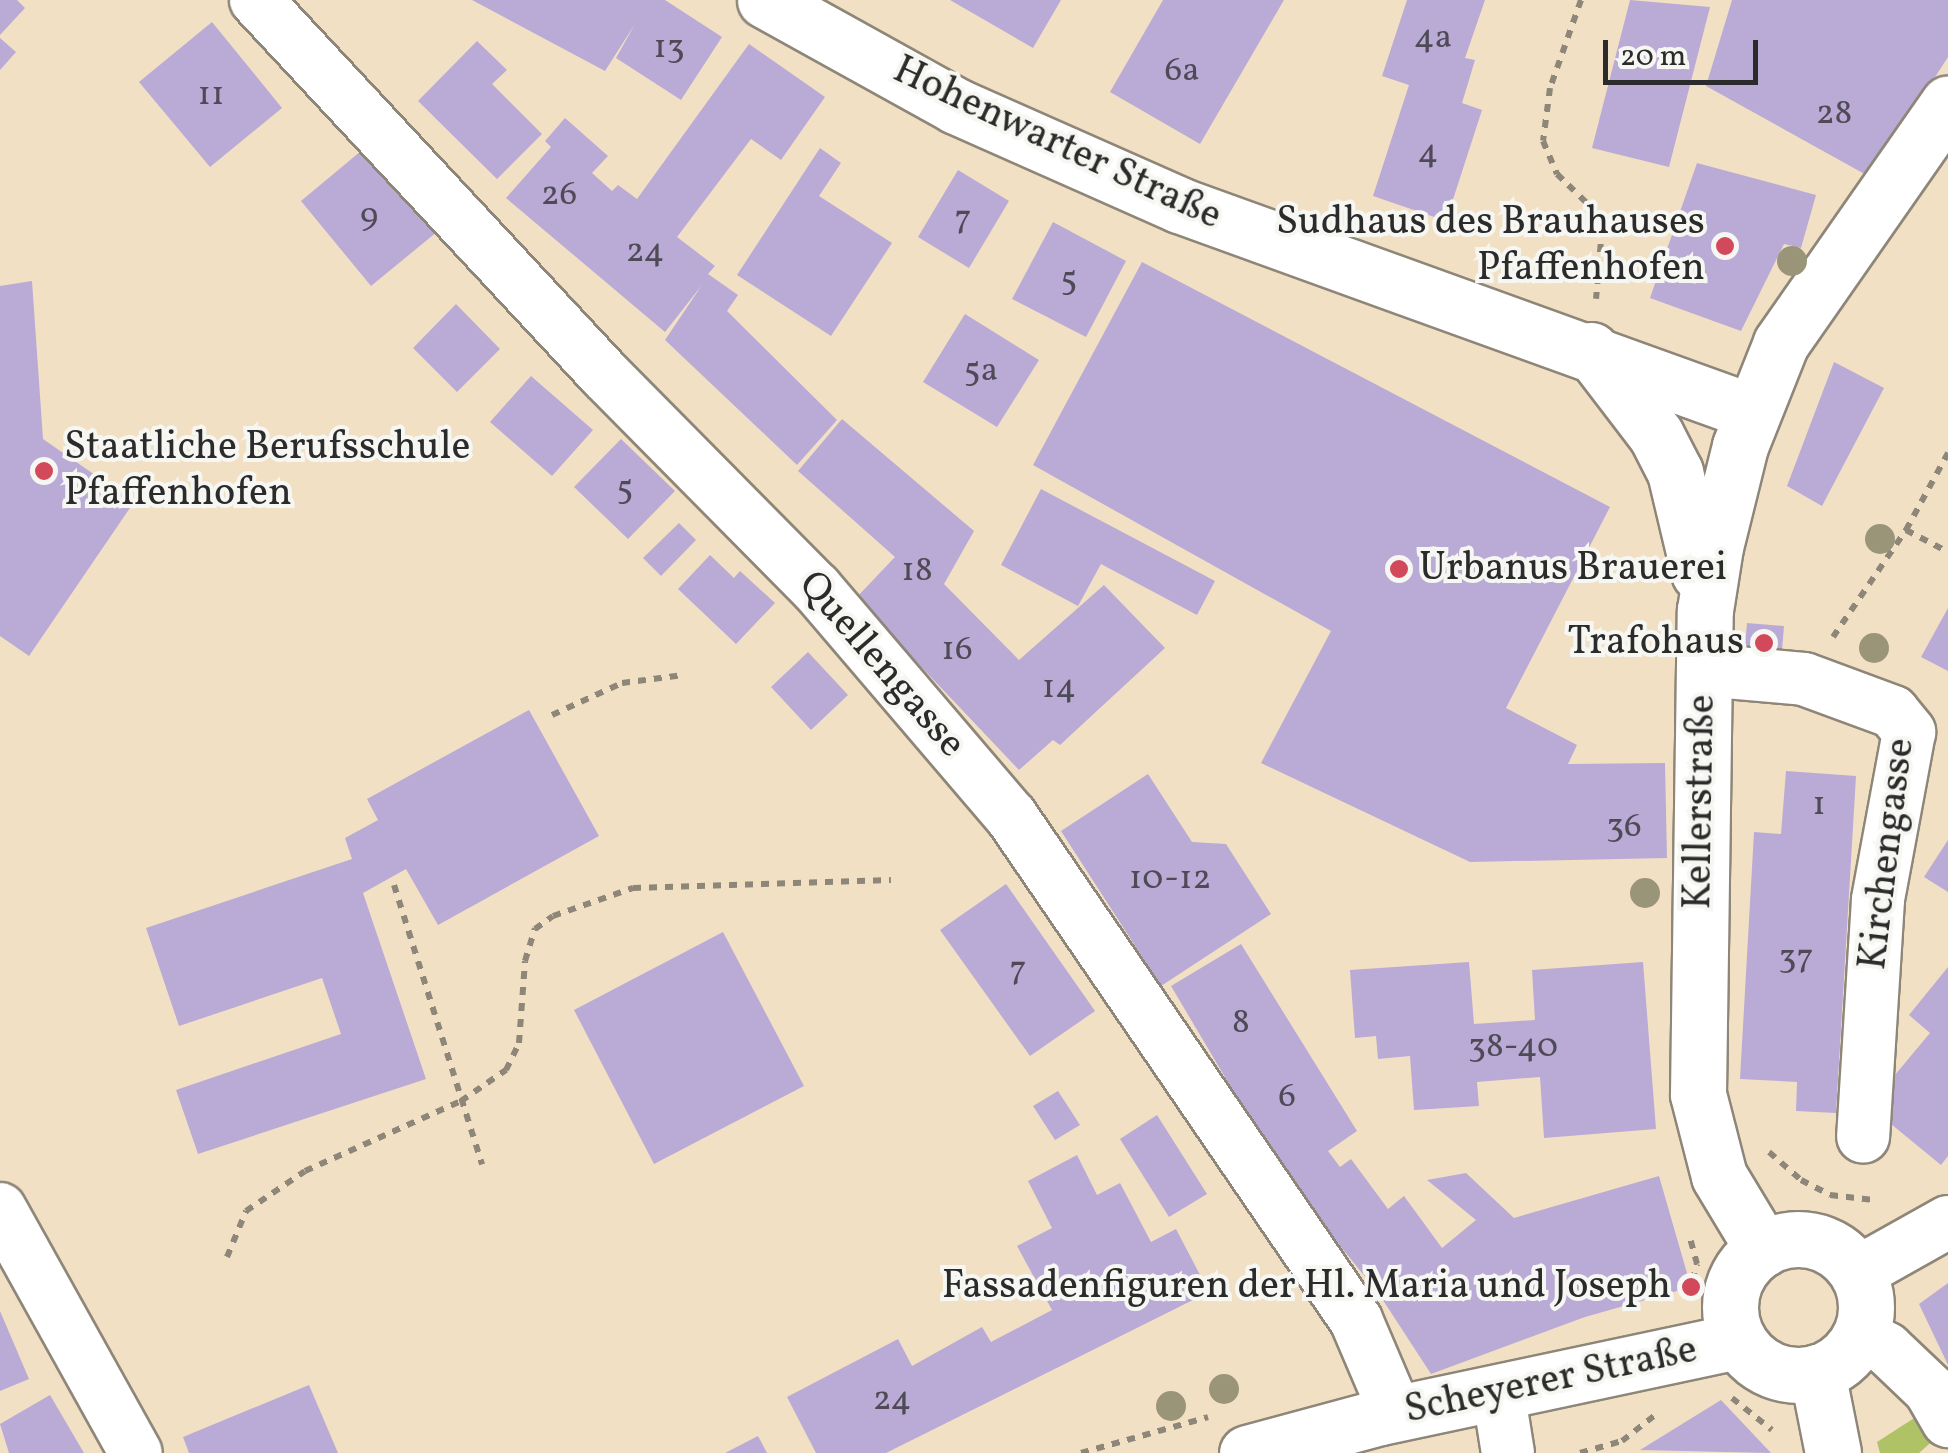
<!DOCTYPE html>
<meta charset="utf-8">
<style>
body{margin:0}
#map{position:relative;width:1948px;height:1453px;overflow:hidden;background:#f1e0c4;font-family:Vollkorn,serif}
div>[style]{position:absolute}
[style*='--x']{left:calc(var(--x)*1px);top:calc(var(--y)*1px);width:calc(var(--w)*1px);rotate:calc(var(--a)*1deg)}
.green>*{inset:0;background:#afc265}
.building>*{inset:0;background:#baaad6}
.path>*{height:6px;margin-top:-3px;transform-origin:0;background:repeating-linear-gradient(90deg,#8e8678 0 8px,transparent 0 16px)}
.roads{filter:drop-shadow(2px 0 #8e8678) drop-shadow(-2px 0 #8e8678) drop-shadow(0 2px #8e8678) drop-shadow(0 -2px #8e8678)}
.street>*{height:52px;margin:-26px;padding:0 26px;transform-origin:26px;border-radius:26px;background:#fff}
.secondary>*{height:55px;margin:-27.5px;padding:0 27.5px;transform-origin:27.5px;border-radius:27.5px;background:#fff}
.secondary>.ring{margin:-27.5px;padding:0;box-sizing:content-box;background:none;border:55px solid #fff;border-radius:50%}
.trees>*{width:30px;height:30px;margin:-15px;border-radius:50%;background:#9a9579}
.dots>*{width:28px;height:28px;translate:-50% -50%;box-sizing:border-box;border:5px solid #f6f6f2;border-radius:50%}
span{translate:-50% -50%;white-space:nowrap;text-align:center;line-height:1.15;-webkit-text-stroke:8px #f6f6f2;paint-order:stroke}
.number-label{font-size:35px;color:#4f4b56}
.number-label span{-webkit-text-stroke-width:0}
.street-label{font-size:40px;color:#2b2b2b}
.poi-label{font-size:40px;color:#2b2b2b}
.right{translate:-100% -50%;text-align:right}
.left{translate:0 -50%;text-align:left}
.scale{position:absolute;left:1603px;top:40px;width:155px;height:45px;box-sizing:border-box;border:5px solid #2b2b2b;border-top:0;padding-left:12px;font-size:30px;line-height:35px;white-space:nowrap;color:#2b2b2b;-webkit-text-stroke:8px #f6f6f2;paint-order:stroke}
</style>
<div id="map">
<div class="green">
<i style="clip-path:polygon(1919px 1415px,1937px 1437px,1919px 1453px,1880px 1453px,1877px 1442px)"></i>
</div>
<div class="building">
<i style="clip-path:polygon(0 0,17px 0,25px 8px,0 35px)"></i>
<i style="clip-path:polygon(472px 0,665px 0,722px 37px,681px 100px,616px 58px,635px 24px,605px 71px)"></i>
<i style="clip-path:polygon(950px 0,1061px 0,1033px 48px)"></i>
<i style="clip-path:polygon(1163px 0,1284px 0,1200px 144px,1110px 92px)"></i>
<i style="clip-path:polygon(1407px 0,1485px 0,1465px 58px,1475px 60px,1462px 103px,1482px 110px,1446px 221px,1373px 196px,1409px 85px,1382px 76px)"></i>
<i style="clip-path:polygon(1630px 0,1710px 7px,1669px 167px,1592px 148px)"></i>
<i style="clip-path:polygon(1732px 0,1948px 0,1948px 57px,1870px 177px,1706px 86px)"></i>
<i style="clip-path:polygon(212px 22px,282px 108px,210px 167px,139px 82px)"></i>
<i style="clip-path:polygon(0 38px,16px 52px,0 70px)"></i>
<i style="clip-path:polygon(477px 41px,507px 70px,492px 84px,542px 134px,497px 179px,418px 101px)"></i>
<i style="clip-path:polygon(749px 44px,825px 97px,781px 160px,751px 139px,677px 237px,715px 266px,708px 274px,738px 295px,727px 311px,837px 420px,797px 465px,665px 340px,702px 285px,665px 332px,506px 198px,551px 147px,545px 141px,565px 118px,608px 156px,592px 173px,612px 191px,618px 185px,637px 199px)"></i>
<i style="clip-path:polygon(367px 146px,438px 231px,371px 286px,301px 201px)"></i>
<i style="clip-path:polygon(820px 148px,841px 163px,819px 196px,892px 243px,831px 336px,737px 275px)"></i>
<i style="clip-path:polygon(1697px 163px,1816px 195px,1801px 248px,1784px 244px,1741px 331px,1650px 298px)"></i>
<i style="clip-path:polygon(958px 170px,1009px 201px,969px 268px,918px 237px)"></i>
<i style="clip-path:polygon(1053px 222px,1126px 261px,1086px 337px,1012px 299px)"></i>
<i style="clip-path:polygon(1142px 262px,1610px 507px,1506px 708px,1577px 745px,1568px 764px,1665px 763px,1667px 858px,1470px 862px,1261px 763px,1331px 631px,1033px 465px)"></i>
<i style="clip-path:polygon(32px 281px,43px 439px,134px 502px,29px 656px,0 636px,0 286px)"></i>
<i style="clip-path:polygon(456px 304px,500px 349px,457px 392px,413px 348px)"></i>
<i style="clip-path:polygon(965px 314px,1039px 360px,997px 427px,923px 382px)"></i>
<i style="clip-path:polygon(1834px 362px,1884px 388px,1822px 506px,1787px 486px)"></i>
<i style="clip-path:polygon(531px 376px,593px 430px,552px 476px,490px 422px)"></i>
<i style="clip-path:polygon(842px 419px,974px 531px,944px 584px,1019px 660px,1104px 585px,1165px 648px,1060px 745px,1053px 740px,1019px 770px,856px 598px,895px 557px,798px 471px)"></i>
<i style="clip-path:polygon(621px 439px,675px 491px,628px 539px,574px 487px)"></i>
<i style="clip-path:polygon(1041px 489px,1215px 581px,1197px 615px,1101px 564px,1078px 606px,1001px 565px)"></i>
<i style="clip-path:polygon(679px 523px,696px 540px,661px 576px,643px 558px)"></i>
<i style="clip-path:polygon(710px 555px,734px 578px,740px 571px,775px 603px,736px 644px,678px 589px)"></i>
<i style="clip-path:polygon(1948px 608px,1948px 671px,1921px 657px)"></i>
<i style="clip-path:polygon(1747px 623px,1784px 626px,1781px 663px,1744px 659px)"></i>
<i style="clip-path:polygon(808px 652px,848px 695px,811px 730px,771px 687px)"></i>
<i style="clip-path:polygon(529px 710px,599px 836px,438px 925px,406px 869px,363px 893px,426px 1079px,198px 1154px,176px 1090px,341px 1034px,322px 978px,179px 1026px,146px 928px,352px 859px,345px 838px,378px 820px,367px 799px)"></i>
<i style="clip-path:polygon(1786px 771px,1856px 776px,1836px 1113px,1796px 1111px,1797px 1082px,1740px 1079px,1754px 832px,1781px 834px)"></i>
<i style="clip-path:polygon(1148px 774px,1192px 842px,1226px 844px,1271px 914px,1161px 986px,1061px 831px)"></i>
<i style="clip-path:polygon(1948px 840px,1948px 892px,1924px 877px)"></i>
<i style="clip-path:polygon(1006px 884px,1095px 1011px,1030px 1056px,940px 930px)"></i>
<i style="clip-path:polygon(723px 932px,804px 1086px,654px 1164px,574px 1010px)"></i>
<i style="clip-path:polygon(1241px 944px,1357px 1131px,1328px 1151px,1340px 1167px,1351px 1159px,1388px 1209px,1404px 1196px,1442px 1248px,1476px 1220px,1427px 1180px,1466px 1173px,1514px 1218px,1659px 1176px,1691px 1287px,1585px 1317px,1431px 1374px,1379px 1294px,1283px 1175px,1171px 986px)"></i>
<i style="clip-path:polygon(1469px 962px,1474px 1024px,1535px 1020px,1532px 970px,1643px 962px,1656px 1129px,1544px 1138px,1540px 1077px,1477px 1082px,1479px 1106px,1414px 1110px,1410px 1056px,1378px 1059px,1376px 1036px,1355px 1038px,1350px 970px)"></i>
<i style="clip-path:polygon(1948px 967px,1948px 1156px,1941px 1165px,1869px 1106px,1930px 1033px,1909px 1015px)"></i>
<i style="clip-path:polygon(1058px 1091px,1080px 1125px,1055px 1140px,1033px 1106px)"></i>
<i style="clip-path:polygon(1157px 1115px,1207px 1194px,1169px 1217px,1120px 1139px)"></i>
<i style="clip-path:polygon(1077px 1155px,1097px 1195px,1120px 1183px,1151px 1242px,1176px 1229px,1209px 1292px,886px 1453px,816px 1453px,787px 1397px,898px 1339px,912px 1366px,982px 1327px,991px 1342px,1052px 1310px,1017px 1246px,1052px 1228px,1028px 1181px)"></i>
<i style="clip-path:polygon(1948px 1283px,1948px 1365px,1919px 1304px)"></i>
<i style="clip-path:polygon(0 1311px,29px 1379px,0 1391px)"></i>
<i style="clip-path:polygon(309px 1385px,338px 1453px,189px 1453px,183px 1437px)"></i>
<i style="clip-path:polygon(50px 1395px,84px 1453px,9px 1453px,0 1424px)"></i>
<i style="clip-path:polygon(1721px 1400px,1771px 1453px,1640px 1450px)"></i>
<i style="clip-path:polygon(758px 1436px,767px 1453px,725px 1453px)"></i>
</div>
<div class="path">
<i style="--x:1581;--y:0;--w:93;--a:109.4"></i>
<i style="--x:1550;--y:88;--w:53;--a:97.5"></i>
<i style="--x:1543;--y:141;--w:36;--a:67"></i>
<i style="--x:1557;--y:174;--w:54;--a:44.3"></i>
<i style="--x:1596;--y:212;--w:17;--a:69"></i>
<i style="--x:1602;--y:228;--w:71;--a:94.8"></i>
<i style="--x:1906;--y:530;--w:47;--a:27.6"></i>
<i style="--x:1833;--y:637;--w:130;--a:-55.7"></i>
<i style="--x:1906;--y:530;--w:88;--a:-61.4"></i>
<i style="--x:552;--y:715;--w:77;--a:-24.6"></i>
<i style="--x:622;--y:683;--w:62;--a:-7.5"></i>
<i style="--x:394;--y:885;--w:293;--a:72.5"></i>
<i style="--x:1769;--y:1152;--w:43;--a:41.2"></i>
<i style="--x:1801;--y:1180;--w:33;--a:27"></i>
<i style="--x:1830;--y:1195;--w:44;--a:6.5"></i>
<i style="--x:227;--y:1257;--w:50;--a:-67.6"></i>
<i style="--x:246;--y:1211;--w:71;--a:-34.1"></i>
<i style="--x:305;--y:1171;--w:171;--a:-24.2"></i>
<i style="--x:461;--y:1101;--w:55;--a:-34.6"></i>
<i style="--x:506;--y:1070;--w:30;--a:-64"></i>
<i style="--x:519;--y:1043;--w:82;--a:-85.8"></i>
<i style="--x:525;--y:961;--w:34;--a:-73"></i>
<i style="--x:535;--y:929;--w:22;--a:-36"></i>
<i style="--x:553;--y:916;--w:85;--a:-19.3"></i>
<i style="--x:633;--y:888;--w:258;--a:-1.8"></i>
<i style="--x:1688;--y:1296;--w:33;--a:-74"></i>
<i style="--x:1697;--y:1264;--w:28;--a:-105"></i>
<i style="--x:1732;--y:1398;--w:51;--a:38.7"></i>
<i style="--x:1081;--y:1453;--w:132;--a:-15.8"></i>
<i style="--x:1580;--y:1453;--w:44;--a:-15.9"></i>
<i style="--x:1622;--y:1441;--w:47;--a:-38.1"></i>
</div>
<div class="roads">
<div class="street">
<i style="--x:256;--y:0;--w:512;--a:47.06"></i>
<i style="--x:605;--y:375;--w:300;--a:45.3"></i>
<i style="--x:816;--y:588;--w:300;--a:49.5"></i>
<i style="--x:1011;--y:816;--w:611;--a:55.61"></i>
<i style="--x:1356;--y:1320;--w:102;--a:66.9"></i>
<i style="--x:1704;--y:670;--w:100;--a:5.1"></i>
<i style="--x:1804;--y:679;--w:95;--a:20.3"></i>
<i style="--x:1893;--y:712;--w:26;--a:51"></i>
<i style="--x:1909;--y:732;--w:171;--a:100.5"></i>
<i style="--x:1878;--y:900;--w:237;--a:93.6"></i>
<i style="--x:0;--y:1209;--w:279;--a:60.9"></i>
<i style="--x:1857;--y:1273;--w:104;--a:-29.3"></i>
<i style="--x:1860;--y:1335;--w:30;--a:27"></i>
<i style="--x:1887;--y:1349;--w:59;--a:43.6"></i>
<i style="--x:1930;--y:1390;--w:36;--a:60"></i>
<i style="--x:1499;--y:1397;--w:57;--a:80.9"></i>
</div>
<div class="secondary">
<i style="--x:765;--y:0;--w:218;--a:29"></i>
<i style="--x:956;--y:106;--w:244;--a:23.9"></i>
<i style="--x:1179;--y:205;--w:609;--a:19.86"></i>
<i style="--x:1591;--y:350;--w:107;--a:52.6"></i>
<i style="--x:1656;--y:435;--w:42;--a:62.8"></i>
<i style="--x:1675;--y:472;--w:104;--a:76.6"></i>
<i class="ring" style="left:1730px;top:1239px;width:81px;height:81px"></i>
<i style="--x:1763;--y:1249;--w:85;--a:-121.1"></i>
<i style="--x:1719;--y:1176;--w:85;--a:-104.4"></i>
<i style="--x:1698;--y:1094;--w:484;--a:-89.2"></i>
<i style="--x:1705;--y:610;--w:64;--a:-81"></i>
<i style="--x:1715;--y:547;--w:104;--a:-76.1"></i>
<i style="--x:1740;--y:446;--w:111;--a:-68.3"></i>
<i style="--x:1781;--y:343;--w:292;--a:-55.1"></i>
<i style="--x:1817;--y:1372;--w:83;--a:78.8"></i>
<i style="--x:1247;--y:1453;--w:138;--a:-15.1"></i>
<i style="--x:1380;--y:1417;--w:366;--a:-12"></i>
</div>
</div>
<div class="trees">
<i style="left:1792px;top:261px"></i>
<i style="left:1880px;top:539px"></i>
<i style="left:1874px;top:648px"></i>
<i style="left:1645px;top:893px"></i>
<i style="left:1224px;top:1389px"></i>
<i style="left:1171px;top:1406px"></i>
</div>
<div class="dots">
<i style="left:1725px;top:246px;background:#d1495b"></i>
<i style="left:44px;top:471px;background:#d1495b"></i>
<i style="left:1399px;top:569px;background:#d1495b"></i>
<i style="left:1764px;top:643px;background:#d1495b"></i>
<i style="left:1691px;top:1287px;background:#d1495b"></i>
</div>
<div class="number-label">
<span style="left:1433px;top:38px">4a</span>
<span style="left:669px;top:48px">13</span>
<span style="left:1182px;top:71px">6a</span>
<span style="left:211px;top:95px">11</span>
<span style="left:1834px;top:114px">28</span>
<span style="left:1428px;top:153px">4</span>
<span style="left:559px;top:195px">26</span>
<span style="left:369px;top:216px">9</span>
<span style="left:963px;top:219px">7</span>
<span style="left:645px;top:252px">24</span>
<span style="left:1069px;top:280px">5</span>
<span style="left:981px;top:371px">5a</span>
<span style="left:625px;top:489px">5</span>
<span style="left:917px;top:571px">18</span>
<span style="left:957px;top:650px">16</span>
<span style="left:1059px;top:688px">14</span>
<span style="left:1819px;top:805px">1</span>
<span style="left:1624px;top:827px">36</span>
<span style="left:1170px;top:879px">10-12</span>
<span style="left:1796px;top:958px">37</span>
<span style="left:1018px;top:970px">7</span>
<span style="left:1241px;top:1023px">8</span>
<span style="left:1513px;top:1047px">38-40</span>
<span style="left:1287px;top:1097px">6</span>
<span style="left:892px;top:1400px">24</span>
</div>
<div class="street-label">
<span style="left:1057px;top:144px;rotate:25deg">Hohenwarter Straße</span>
<span style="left:881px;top:665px;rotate:49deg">Quellengasse</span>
<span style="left:1701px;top:802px;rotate:-89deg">Kellerstraße</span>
<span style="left:1888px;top:854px;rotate:-83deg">Kirchengasse</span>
<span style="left:1551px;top:1381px;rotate:-12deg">Scheyerer Straße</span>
</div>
<div class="poi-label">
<span class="right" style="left:1705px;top:246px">Sudhaus des Brauhauses<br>Pfaffenhofen</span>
<span class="left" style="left:64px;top:471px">Staatliche Berufsschule<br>Pfaffenhofen</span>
<span class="left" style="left:1419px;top:569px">Urbanus Brauerei</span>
<span class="right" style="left:1744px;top:643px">Trafohaus</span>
<span class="right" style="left:1671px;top:1287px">Fassadenfiguren der Hl. Maria und Joseph</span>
</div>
<div class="scale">20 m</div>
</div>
